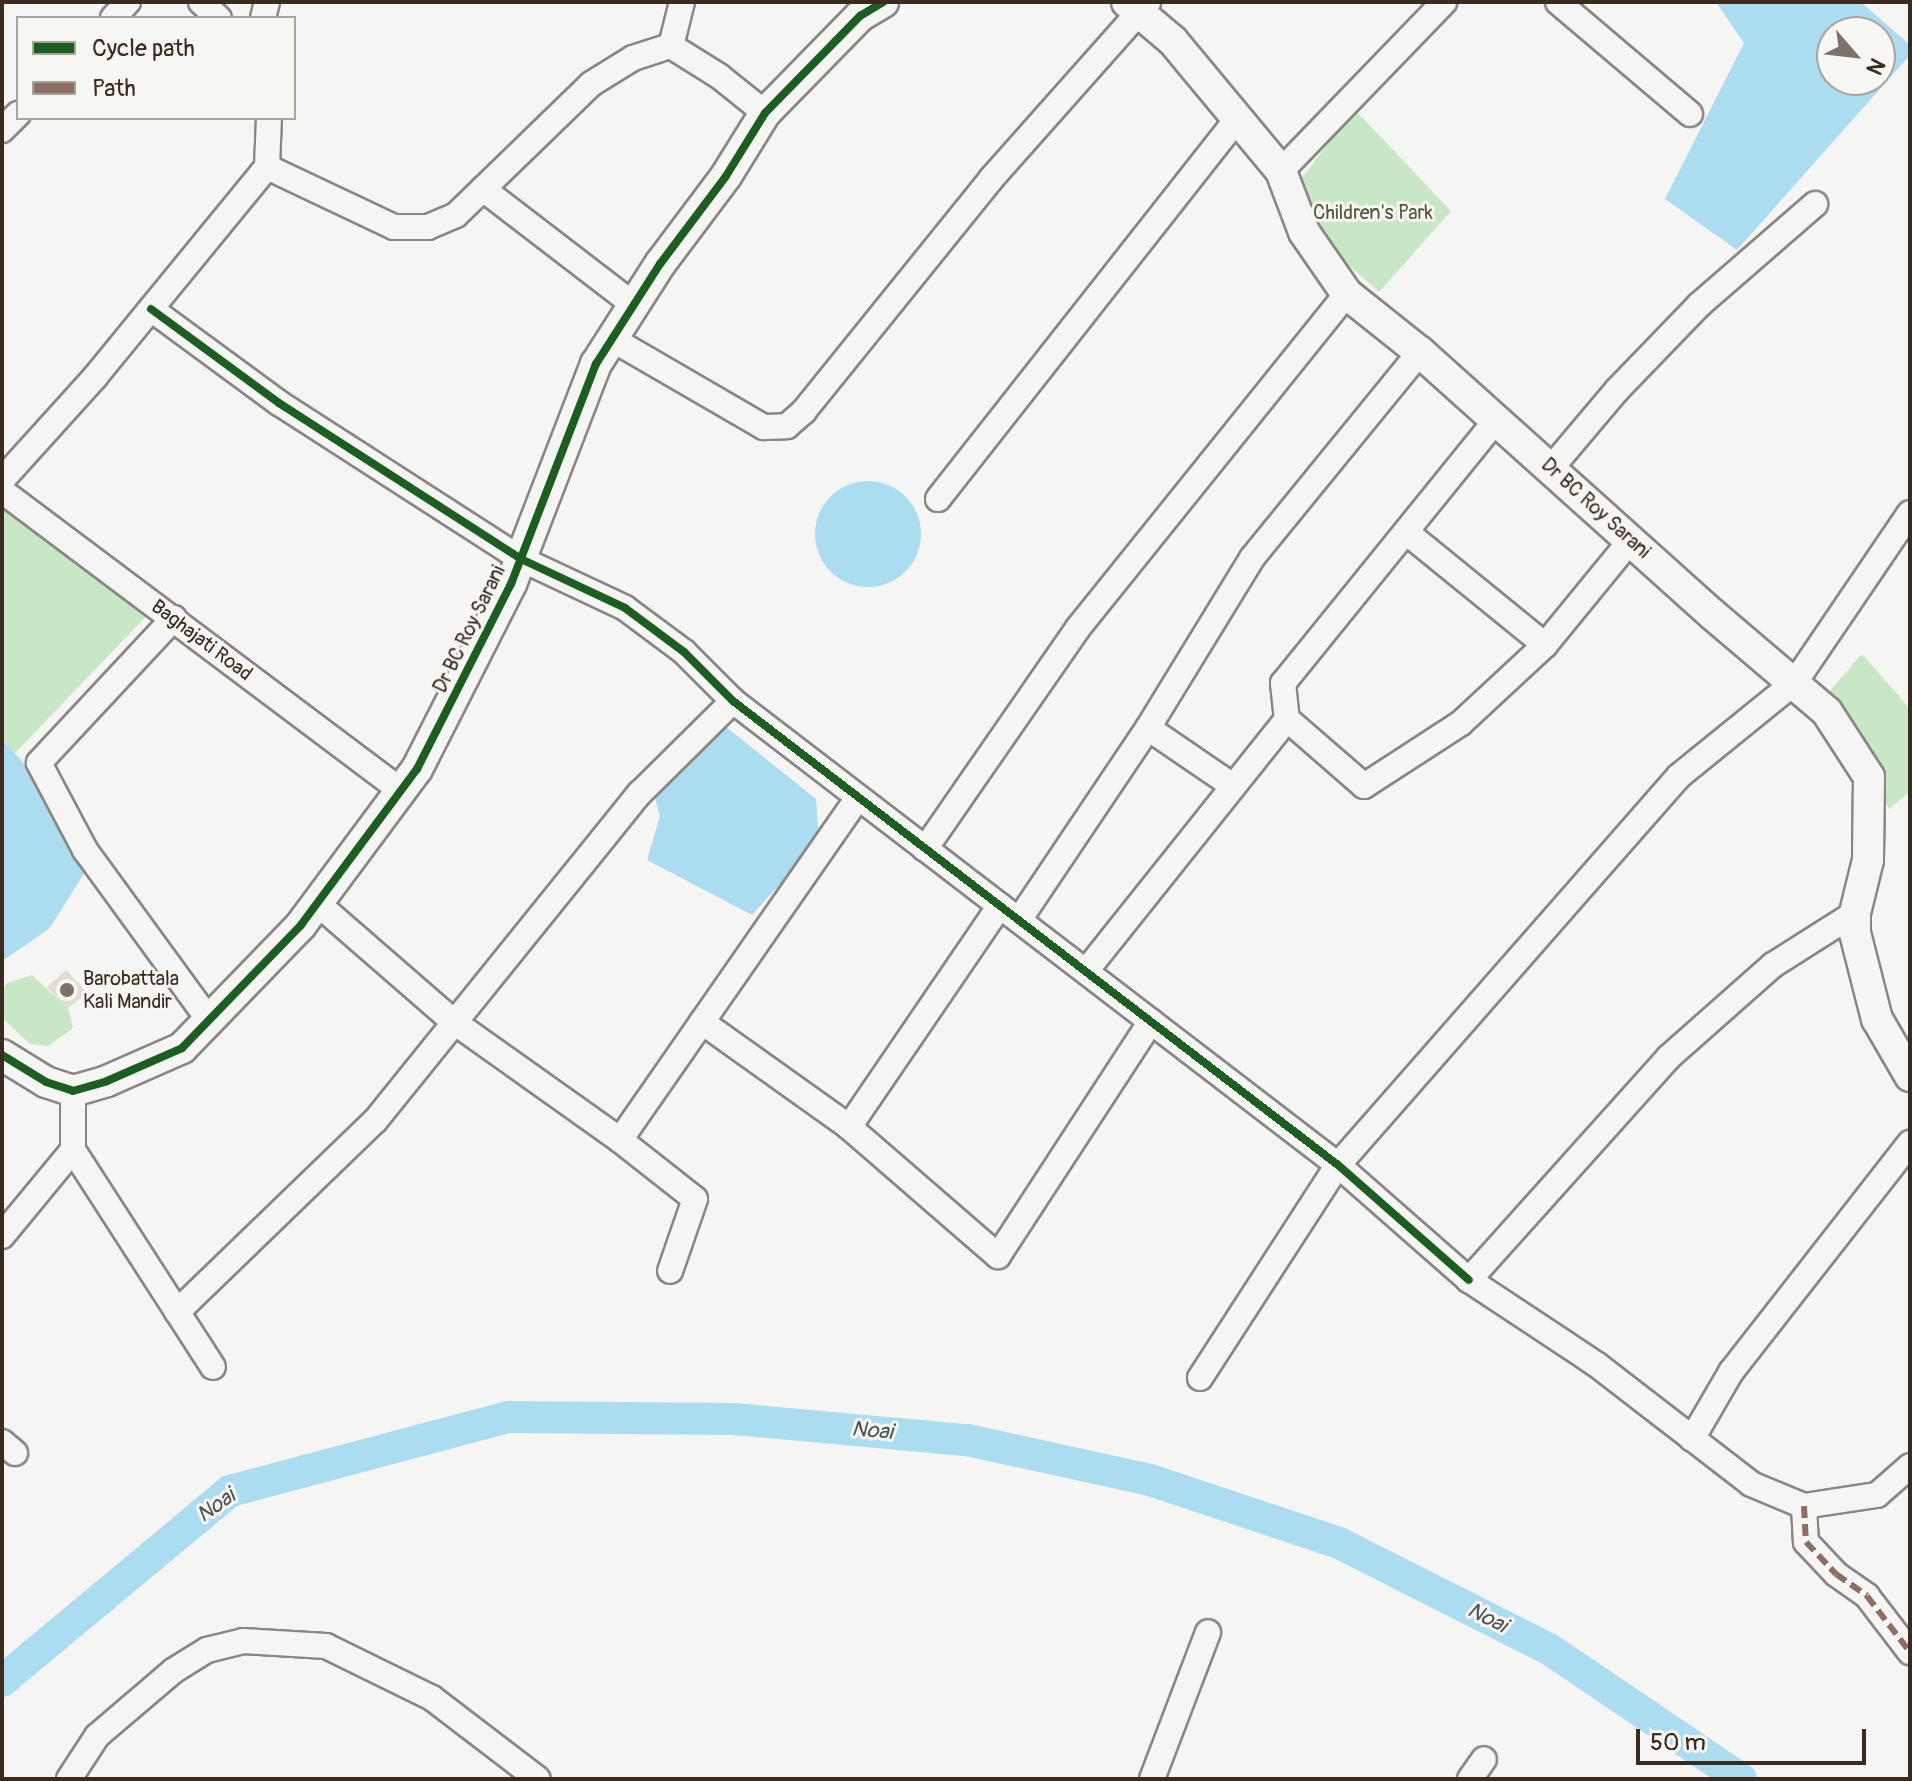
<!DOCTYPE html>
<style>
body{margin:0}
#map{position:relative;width:1912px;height:1781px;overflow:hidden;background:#f5f5f3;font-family:Pangolin,sans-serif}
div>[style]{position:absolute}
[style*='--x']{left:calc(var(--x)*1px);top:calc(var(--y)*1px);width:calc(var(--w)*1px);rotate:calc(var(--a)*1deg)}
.green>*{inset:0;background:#c7e7c5}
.water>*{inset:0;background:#acdcf0}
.round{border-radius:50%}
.canal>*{height:32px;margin:-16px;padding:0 16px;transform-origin:16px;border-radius:16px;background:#acdcf0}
.building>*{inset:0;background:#e1dbd1}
.roads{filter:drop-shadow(2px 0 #8a8683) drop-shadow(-2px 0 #8a8683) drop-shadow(0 2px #8a8683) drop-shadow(0 -2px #8a8683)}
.minor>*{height:24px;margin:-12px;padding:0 12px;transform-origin:12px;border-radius:12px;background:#f5f5f3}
.tertiary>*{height:30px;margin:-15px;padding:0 15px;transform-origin:15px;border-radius:15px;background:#f5f5f3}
.quiet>*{height:6px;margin-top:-3px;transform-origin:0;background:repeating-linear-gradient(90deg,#8d6e63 0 12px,transparent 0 18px)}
.cycleway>*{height:8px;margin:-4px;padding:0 4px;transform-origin:4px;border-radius:4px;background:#1b5e20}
.dots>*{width:22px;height:22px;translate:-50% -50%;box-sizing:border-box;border:4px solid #f6f6f2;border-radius:50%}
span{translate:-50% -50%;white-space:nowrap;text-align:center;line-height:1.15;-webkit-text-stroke:6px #f6f6f2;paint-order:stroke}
.park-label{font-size:20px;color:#55563e}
.street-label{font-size:20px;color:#3b2a1e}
.poi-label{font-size:20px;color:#3b2a1e}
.left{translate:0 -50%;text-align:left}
.water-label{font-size:22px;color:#505452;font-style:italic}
.frame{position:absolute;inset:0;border:4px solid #3b2a1e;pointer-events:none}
.legend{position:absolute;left:16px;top:16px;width:280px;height:104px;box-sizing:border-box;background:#f6f6f2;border:2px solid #aba49d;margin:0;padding:10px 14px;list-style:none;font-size:24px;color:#3b2a1e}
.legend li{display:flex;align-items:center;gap:16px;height:40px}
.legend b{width:40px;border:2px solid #aba49d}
.north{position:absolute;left:1816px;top:16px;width:80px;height:80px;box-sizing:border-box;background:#f6f6f2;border:2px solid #aba49d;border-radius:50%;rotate:118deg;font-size:22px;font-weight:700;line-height:32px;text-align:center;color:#3b2a1e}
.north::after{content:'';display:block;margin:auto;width:28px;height:36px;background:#7c7169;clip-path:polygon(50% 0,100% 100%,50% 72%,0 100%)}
.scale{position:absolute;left:1636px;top:1729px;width:230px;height:36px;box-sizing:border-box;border:4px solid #3b2a1e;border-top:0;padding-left:10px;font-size:24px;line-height:28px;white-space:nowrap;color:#3b2a1e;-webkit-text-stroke:6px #f6f6f2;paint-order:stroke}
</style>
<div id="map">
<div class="green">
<i style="clip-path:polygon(1358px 113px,1451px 211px,1379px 292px,1325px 244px,1298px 183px,1331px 140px)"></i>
<i style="clip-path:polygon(2px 490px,157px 605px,15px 753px,2px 739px)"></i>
<i style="clip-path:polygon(1862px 654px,1910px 709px,1910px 792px,1889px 809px,1873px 777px,1821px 701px)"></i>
<i style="clip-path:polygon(32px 975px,68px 1008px,73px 1028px,48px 1046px,30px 1044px,2px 1018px,2px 991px,7px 983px)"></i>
</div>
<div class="water">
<i style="clip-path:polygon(evenodd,1716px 2px,1861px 2px,1910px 45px,1910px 55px,1737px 250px,1665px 199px,1744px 43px,1716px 2px,1832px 32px,1880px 32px,1880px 80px,1832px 80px,1832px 32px)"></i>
<i class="round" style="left:815px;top:481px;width:106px;height:106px"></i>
<i style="clip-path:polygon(715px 718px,816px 799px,819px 841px,752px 915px,647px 860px,660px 816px,651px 783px)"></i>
<i style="clip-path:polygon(2px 739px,39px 780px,85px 872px,49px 929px,2px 961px)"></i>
</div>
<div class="canal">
<i style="--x:2;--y:1681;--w:297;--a:-39.8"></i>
<i style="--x:230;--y:1491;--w:289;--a:-14.9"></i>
<i style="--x:509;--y:1417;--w:225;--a:0.5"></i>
<i style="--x:734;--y:1419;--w:234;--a:5.2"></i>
<i style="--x:967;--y:1440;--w:187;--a:12.3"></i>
<i style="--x:1150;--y:1480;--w:199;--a:18.4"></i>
<i style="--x:1339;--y:1543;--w:235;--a:26.8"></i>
<i style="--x:1549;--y:1649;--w:232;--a:34.1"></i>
</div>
<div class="building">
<i style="clip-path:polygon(66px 970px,87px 993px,68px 1008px,47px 987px)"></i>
</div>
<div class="roads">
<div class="minor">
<i style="--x:201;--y:2;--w:24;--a:42"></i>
<i style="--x:1558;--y:2;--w:173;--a:40.3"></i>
<i style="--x:113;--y:18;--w:22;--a:-47"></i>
<i style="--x:263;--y:18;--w:16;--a:-76"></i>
<i style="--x:671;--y:46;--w:45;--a:-76"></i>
<i style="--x:2;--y:130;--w:23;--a:-45"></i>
<i style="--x:267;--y:167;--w:140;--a:25.3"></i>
<i style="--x:394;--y:227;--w:34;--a:0"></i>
<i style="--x:428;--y:227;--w:30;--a:-23"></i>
<i style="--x:456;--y:215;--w:188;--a:-44.1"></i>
<i style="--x:591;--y:84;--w:49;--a:-31.8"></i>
<i style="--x:633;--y:58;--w:40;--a:-18"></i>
<i style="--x:671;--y:46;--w:57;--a:32"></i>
<i style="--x:719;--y:76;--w:59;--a:38.8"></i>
<i style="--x:1281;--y:171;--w:235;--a:-46"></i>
<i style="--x:483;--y:189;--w:190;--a:37.5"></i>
<i style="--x:151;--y:309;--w:159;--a:36.3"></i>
<i style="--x:279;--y:403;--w:288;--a:32.8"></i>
<i style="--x:521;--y:559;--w:115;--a:25.2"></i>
<i style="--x:625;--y:608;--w:74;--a:36.7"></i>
<i style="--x:684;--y:652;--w:69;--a:45"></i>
<i style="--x:733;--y:701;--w:762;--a:37.49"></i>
<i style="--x:1338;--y:1165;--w:174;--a:41.3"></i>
<i style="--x:612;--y:339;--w:176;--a:30.1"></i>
<i style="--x:764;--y:427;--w:23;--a:-2"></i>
<i style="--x:787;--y:426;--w:23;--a:-41"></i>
<i style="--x:804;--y:411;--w:298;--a:-51.1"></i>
<i style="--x:991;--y:179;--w:237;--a:-48.4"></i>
<i style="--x:1497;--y:419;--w:340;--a:129"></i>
<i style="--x:1283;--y:683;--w:36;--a:84"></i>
<i style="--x:1287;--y:719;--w:102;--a:41"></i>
<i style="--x:1364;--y:786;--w:116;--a:-33"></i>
<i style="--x:1461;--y:723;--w:115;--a:-42.9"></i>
<i style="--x:1545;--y:645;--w:136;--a:-50.7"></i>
<i style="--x:1552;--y:467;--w:102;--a:-49.8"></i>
<i style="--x:1618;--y:389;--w:117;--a:-46"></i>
<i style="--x:1699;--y:305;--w:154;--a:-41"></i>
<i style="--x:2;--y:480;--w:139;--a:-47.9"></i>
<i style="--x:95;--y:377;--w:271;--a:-50.7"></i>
<i style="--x:267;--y:167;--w:49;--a:-87.7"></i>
<i style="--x:2;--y:491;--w:499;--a:36.9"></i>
<i style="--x:938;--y:499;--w:486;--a:-51.8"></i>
<i style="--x:1406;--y:532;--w:179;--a:39.1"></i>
<i style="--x:174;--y:618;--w:198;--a:133"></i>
<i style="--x:39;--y:763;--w:98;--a:62.1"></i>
<i style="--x:85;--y:850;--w:210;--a:53.9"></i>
<i style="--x:1148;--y:728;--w:103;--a:34.3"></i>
<i style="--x:925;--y:849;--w:269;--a:-55.3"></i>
<i style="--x:1078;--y:628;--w:429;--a:-51.2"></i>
<i style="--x:317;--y:903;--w:181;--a:41"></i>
<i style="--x:454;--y:1022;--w:204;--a:35.4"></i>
<i style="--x:620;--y:1140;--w:95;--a:38.2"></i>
<i style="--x:695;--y:1199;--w:76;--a:109.1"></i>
<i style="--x:1855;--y:913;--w:97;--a:147.6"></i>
<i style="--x:1773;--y:965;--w:139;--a:138.5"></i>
<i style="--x:1669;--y:1057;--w:300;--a:131.9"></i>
<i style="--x:1469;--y:1280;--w:152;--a:33.5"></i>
<i style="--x:1596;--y:1364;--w:196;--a:37.7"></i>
<i style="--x:1751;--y:1484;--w:57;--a:22.5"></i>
<i style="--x:1804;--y:1506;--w:74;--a:-8.6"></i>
<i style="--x:1877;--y:1495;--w:44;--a:-41.3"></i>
<i style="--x:1019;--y:920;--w:231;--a:-56.1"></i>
<i style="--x:1148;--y:728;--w:199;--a:-58.5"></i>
<i style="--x:1252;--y:558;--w:266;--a:-50.8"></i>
<i style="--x:1086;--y:971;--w:322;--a:-51.4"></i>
<i style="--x:702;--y:1022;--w:181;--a:35.5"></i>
<i style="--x:849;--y:1127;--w:197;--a:40.9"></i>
<i style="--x:998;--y:1256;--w:280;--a:-56.9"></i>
<i style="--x:73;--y:1091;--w:59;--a:90"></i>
<i style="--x:73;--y:1150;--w:258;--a:57.2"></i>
<i style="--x:849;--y:1127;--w:268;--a:-55.7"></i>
<i style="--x:620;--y:1140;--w:417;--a:-55.2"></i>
<i style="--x:2;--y:1236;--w:112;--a:-50.5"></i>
<i style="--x:177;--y:1312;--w:275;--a:-44"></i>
<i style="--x:375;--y:1121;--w:422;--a:-51.1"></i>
<i style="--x:640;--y:793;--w:131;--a:-44.7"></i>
<i style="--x:1200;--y:1378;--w:254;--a:-57.1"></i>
<i style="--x:1338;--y:1165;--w:517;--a:-48.76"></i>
<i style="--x:1679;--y:776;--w:149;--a:-39"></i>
<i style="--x:1795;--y:682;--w:204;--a:-55.8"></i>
<i style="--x:1692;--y:1439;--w:78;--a:-59.8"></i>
<i style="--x:1731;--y:1372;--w:291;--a:-52"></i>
<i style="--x:2;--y:1442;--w:17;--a:40"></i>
<i style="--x:1804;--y:1506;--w:36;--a:87"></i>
<i style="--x:1806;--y:1542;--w:44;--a:46.8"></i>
<i style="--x:1836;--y:1574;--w:38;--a:35"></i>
<i style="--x:1867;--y:1596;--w:71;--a:52.5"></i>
<i style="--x:69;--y:1779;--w:51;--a:-56.9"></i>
<i style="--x:97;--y:1736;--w:100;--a:-40.5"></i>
<i style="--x:173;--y:1671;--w:40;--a:-32"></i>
<i style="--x:207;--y:1650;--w:37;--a:-14"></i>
<i style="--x:243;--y:1641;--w:83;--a:3.4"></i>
<i style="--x:326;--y:1646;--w:118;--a:26.1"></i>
<i style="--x:432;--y:1698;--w:133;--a:37.4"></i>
<i style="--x:1152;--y:1779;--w:157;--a:-69.1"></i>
<i style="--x:1470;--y:1779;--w:24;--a:-55"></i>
</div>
<div class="tertiary">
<i style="--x:1127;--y:2;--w:60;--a:40.3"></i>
<i style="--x:1173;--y:41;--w:169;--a:50.3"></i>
<i style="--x:1281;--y:171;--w:65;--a:69.3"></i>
<i style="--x:1304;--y:232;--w:75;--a:55.3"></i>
<i style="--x:1347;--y:294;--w:93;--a:38.5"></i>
<i style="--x:1420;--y:352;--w:392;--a:41.9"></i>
<i style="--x:1712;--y:614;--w:151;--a:40.4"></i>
<i style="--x:1827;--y:712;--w:77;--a:57.1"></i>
<i style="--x:1869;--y:777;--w:83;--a:90.7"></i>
<i style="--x:1868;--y:860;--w:55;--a:103.8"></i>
<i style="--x:1855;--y:913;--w:20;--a:90"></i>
<i style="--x:1855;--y:933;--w:89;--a:75.7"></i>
<i style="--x:1877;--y:1019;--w:66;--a:59.9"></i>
<i style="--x:2;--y:1055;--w:52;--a:31.5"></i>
<i style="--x:46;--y:1082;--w:28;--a:18"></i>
<i style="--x:73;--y:1091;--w:35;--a:-16"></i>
<i style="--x:107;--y:1081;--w:82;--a:-23.7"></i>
<i style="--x:182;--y:1048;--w:171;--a:-45.9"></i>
<i style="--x:301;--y:925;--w:194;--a:-53.4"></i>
<i style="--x:417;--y:769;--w:208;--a:-63.1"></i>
<i style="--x:511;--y:584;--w:236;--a:-68.9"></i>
<i style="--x:596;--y:364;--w:119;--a:-57.4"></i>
<i style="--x:660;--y:264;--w:110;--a:-53.1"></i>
<i style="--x:726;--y:176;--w:74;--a:-58.2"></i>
<i style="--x:765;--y:113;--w:136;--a:-45.6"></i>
<i style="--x:860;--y:16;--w:27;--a:-31"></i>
</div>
</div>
<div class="quiet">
<i style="--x:1804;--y:1506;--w:36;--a:87"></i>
<i style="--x:1806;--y:1542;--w:44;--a:46.8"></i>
<i style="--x:1836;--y:1574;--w:38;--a:35"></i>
<i style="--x:1867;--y:1596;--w:71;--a:52.5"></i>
</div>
<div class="cycleway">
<i style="--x:151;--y:309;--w:159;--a:36.3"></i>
<i style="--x:279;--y:403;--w:288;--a:32.8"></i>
<i style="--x:521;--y:559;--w:115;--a:25.2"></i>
<i style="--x:625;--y:608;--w:74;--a:36.7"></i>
<i style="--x:684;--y:652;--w:69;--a:45"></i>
<i style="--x:733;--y:701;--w:762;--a:37.49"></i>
<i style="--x:1338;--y:1165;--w:174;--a:41.3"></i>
<i style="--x:2;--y:1055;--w:52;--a:31.5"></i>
<i style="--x:46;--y:1082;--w:28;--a:18"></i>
<i style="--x:73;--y:1091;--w:35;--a:-16"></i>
<i style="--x:107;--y:1081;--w:82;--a:-23.7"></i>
<i style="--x:182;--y:1048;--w:171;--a:-45.9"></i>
<i style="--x:301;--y:925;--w:194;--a:-53.4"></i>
<i style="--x:417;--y:769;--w:208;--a:-63.1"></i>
<i style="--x:511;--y:584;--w:236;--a:-68.9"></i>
<i style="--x:596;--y:364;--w:119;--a:-57.4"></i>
<i style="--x:660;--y:264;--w:110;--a:-53.1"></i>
<i style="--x:726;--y:176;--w:74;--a:-58.2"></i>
<i style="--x:765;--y:113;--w:136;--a:-45.6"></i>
<i style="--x:860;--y:16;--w:27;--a:-31"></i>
</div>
<div class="dots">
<i style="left:67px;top:990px;background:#7c7169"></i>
</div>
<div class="park-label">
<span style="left:1373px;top:212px">Children's Park</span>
</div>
<div class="street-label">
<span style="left:1596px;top:508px;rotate:42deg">Dr BC Roy Sarani</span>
<span style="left:469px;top:629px;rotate:-64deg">Dr BC Roy Sarani</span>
<span style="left:202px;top:640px;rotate:37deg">Baghajati Road</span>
</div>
<div class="poi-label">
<span class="left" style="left:83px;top:990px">Barobattala<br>Kali Mandir</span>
</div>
<div class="water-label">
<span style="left:872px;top:1431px;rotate:5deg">Noai</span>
<span style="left:216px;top:1506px;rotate:-35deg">Noai</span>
<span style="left:1487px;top:1618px;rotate:27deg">Noai</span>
</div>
<div class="frame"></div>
<ul class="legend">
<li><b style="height:10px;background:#1b5e20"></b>Cycle path</li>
<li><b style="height:10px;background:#8d6e63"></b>Path</li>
</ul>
<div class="north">N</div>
<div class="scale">50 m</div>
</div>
